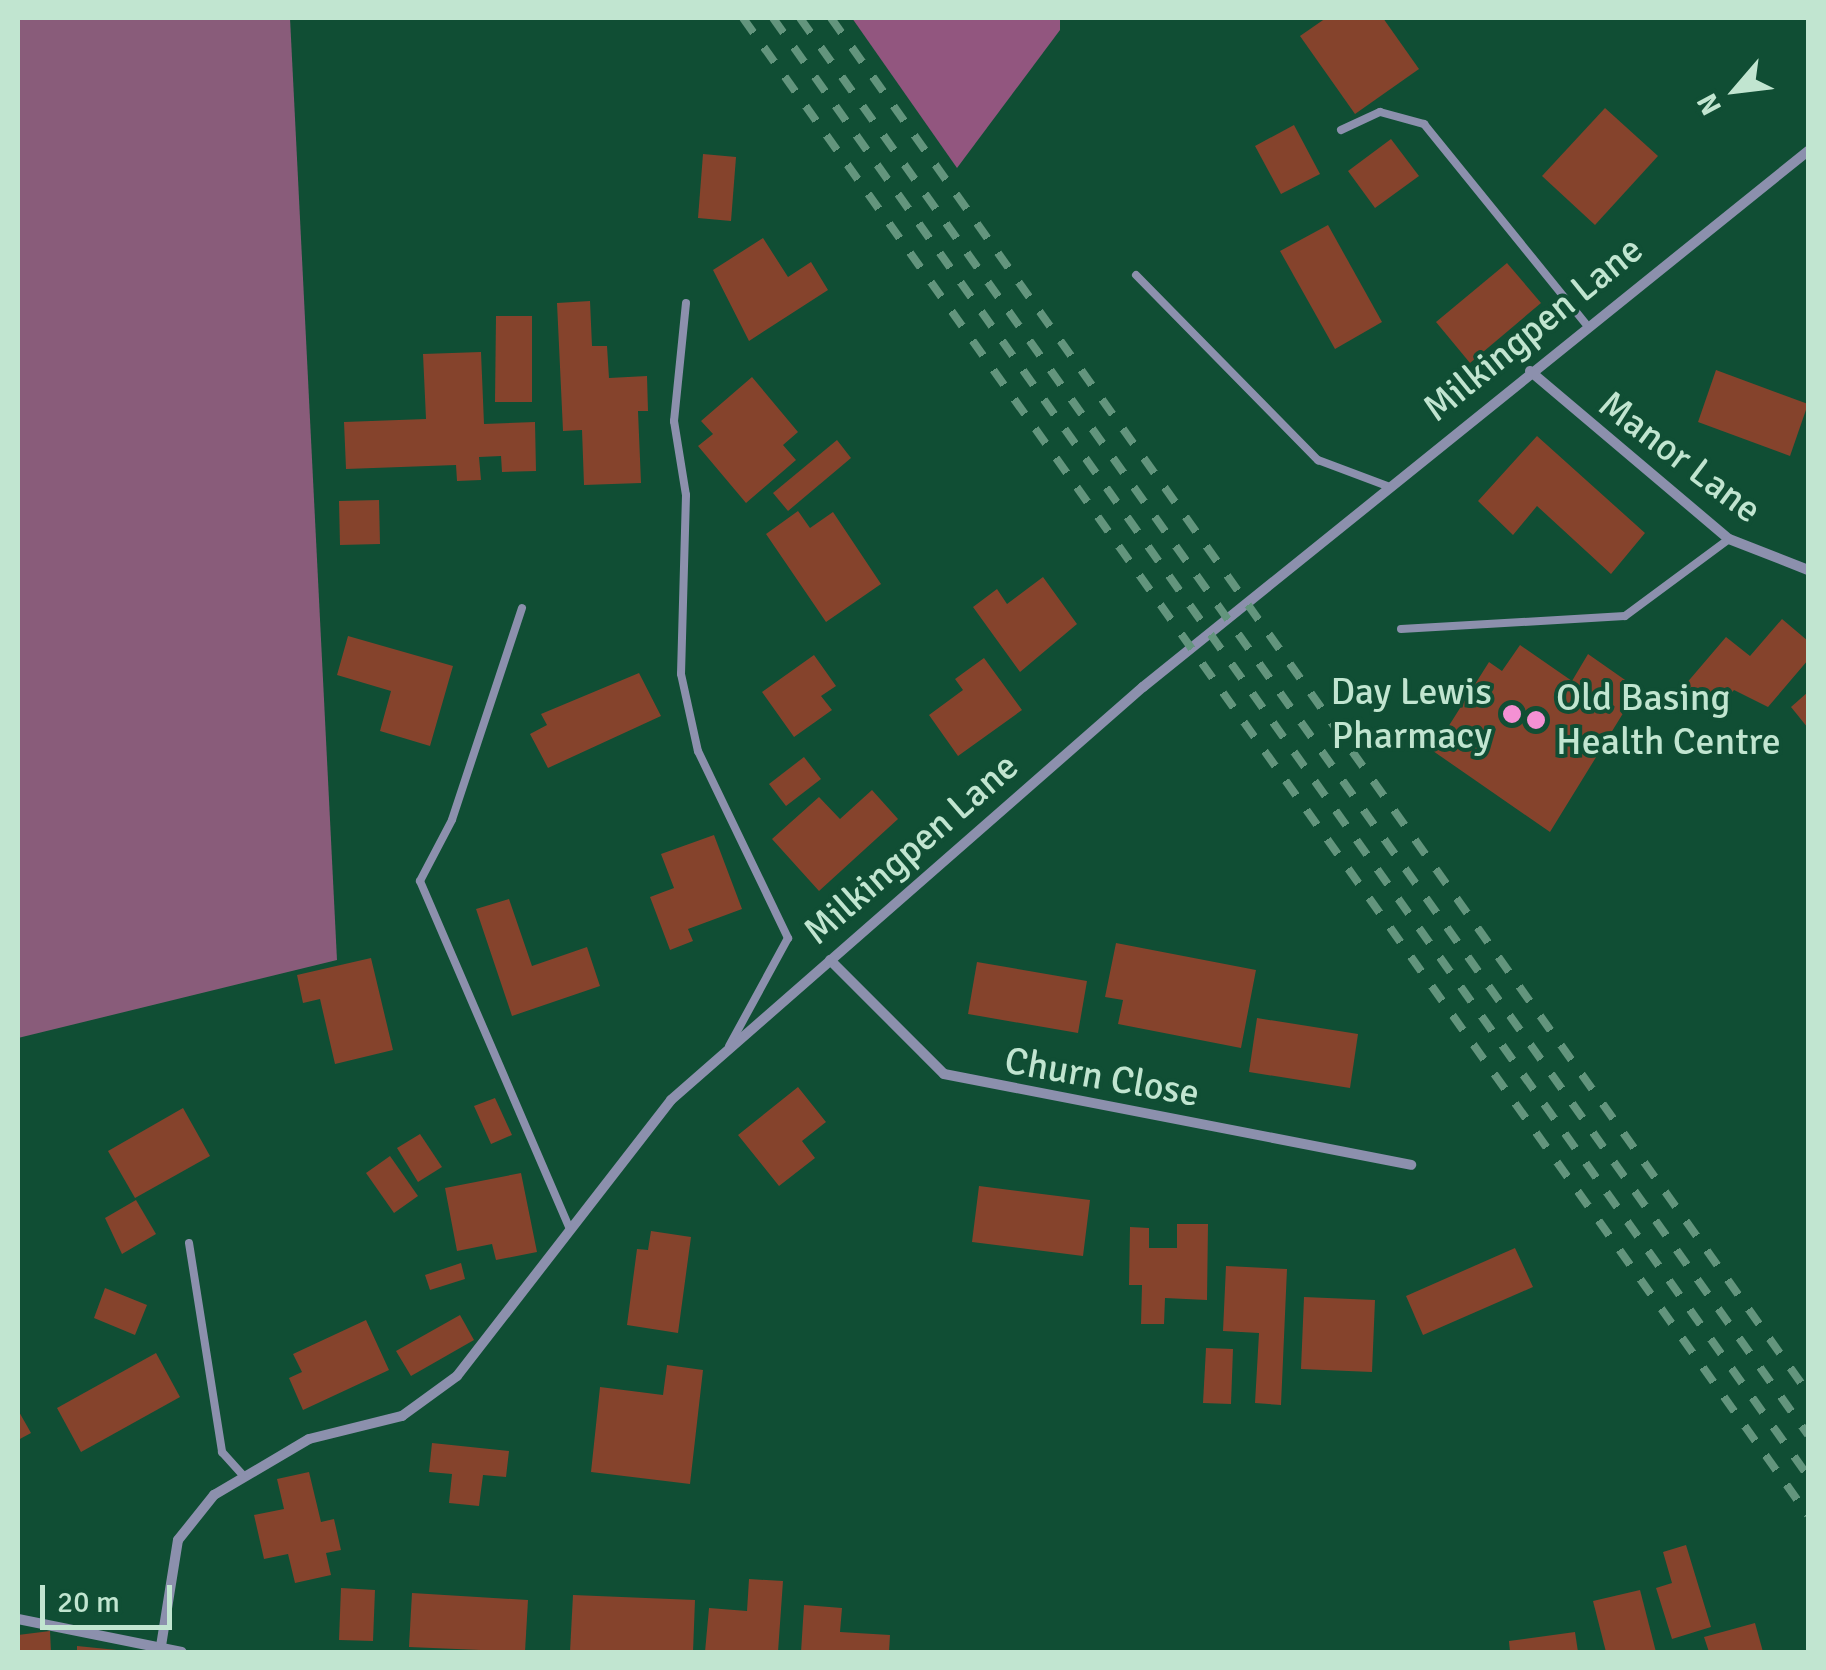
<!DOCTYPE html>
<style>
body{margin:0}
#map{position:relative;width:1826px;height:1670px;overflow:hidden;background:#104e34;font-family:Signika,sans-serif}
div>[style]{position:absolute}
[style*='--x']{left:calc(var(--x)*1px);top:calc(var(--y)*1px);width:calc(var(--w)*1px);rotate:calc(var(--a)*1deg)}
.green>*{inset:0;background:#895c7a}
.forest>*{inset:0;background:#92567f}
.building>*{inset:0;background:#85432c}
.lane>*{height:8px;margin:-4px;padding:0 4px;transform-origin:4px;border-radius:4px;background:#8c90ad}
.street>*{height:10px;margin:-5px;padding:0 5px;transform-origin:5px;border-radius:5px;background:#8c90ad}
.rail>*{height:8px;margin-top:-4px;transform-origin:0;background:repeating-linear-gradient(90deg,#63957d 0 18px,transparent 0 36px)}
.dots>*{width:28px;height:28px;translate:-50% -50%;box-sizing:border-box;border:5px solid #104e34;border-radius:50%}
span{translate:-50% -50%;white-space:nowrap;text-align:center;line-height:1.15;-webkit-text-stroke:8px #104e34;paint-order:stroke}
.street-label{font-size:38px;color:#c1e5d0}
.poi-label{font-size:38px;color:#c1e5d0}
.right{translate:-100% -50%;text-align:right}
.left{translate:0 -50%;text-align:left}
.frame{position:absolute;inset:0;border:20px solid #c1e5d0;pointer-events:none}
.north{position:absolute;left:1686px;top:40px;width:100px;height:100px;-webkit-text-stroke:8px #104e34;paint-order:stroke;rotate:242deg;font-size:28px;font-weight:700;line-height:40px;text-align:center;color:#c1e5d0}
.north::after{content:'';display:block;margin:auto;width:35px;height:45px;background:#c1e5d0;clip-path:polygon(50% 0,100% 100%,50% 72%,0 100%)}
.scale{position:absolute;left:40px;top:1585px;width:132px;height:45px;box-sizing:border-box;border:5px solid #c1e5d0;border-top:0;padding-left:12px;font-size:30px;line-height:35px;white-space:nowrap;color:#c1e5d0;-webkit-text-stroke:8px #104e34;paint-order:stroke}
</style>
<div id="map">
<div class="green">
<i style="clip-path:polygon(18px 18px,290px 18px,337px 960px,18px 1038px)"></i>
</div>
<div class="forest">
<i style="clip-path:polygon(852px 18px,1060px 18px,1060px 30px,957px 168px)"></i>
</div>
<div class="building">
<i style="clip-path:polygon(1326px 18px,1383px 18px,1419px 69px,1355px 114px,1300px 36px)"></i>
<i style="clip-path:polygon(1605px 108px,1658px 156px,1595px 225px,1542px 176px)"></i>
<i style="clip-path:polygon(1294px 125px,1320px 174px,1281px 194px,1255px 146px)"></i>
<i style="clip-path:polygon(1391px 139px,1419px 176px,1375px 208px,1348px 171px)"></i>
<i style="clip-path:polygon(703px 154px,736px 157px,731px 221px,698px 218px)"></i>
<i style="clip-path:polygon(1328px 225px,1382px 322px,1335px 349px,1280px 251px)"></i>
<i style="clip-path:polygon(763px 238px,788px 277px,811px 262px,828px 290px,749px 341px,713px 270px)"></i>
<i style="clip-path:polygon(1507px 263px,1541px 303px,1470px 363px,1436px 322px)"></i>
<i style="clip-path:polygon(590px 301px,592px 346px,607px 346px,609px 378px,647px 376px,648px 411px,638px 411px,641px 483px,584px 485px,582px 430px,563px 431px,557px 303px)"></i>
<i style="clip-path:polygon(496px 316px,532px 316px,532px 402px,495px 402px)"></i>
<i style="clip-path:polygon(481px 352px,484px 424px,535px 422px,536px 471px,502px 472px,501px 456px,479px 457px,481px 480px,457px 481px,456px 465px,346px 469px,344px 422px,426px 419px,423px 354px)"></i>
<i style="clip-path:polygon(1716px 370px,1808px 404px,1790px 456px,1698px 422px)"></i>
<i style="clip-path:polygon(752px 377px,798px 432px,783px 445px,796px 460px,746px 503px,698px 446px,713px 434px,701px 421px)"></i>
<i style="clip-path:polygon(1537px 436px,1645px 533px,1611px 574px,1537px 506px,1513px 535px,1478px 501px)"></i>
<i style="clip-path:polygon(837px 440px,851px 458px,788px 511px,773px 493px)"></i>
<i style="clip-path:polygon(379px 500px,380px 544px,340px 545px,339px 501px)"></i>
<i style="clip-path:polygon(798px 511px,810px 528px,833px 512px,881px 584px,826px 622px,766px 534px)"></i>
<i style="clip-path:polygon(1043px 577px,1077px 624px,1020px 672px,973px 607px,997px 589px,1007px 604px)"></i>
<i style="clip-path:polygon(1782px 619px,1808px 641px,1808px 660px,1768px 707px,1734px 690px,1716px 712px,1685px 685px,1726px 637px,1750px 656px)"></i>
<i style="clip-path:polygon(348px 636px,453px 666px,430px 746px,380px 731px,391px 691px,337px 675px)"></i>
<i style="clip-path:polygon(1520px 645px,1572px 681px,1588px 654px,1638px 689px,1550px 832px,1433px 751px,1489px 662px,1502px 671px)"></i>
<i style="clip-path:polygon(814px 655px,836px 686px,821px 696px,832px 710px,794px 737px,762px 692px)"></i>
<i style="clip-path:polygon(984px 658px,1022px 710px,958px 756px,929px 715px,963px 690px,955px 679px)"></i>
<i style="clip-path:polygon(639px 673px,661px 716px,548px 768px,530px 734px,547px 725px,541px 714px)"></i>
<i style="clip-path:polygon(1808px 692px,1808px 728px,1791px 707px)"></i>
<i style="clip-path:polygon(804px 757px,821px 779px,786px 806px,769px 784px)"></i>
<i style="clip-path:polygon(872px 790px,898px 819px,819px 891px,772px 839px,819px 797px,840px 819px)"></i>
<i style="clip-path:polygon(714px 835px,742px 909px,688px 929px,693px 941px,670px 950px,650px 897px,674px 888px,661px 854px)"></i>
<i style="clip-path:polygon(509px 899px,532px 966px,587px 947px,600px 986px,512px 1016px,476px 909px)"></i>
<i style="clip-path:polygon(1116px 943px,1256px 970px,1241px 1048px,1118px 1024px,1123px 1000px,1105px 997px)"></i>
<i style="clip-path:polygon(371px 958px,393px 1050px,335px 1064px,320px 999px,303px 1003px,297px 975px)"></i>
<i style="clip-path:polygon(977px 962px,1087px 981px,1078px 1033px,968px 1014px)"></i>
<i style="clip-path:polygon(1257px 1018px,1358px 1034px,1350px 1088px,1249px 1072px)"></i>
<i style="clip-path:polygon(798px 1087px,826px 1122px,802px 1141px,815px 1158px,779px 1186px,738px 1135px)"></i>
<i style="clip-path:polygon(495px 1098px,512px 1135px,491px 1144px,474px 1106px)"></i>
<i style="clip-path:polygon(183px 1108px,210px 1156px,135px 1198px,108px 1151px)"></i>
<i style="clip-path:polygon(420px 1134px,442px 1167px,418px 1182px,397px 1148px)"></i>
<i style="clip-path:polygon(390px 1156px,418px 1196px,394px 1213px,366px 1173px)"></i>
<i style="clip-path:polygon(521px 1173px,537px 1252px,496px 1260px,492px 1244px,457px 1251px,445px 1188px)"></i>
<i style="clip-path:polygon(979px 1186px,1090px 1200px,1083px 1256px,972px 1242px)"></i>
<i style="clip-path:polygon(136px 1200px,156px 1234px,122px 1254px,105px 1218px)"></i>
<i style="clip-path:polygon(1177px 1224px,1208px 1224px,1207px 1300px,1165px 1298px,1164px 1324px,1141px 1324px,1142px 1285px,1129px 1285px,1130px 1227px,1149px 1228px,1149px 1248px,1177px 1248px)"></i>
<i style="clip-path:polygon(651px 1231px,691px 1237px,678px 1333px,627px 1325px,637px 1249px,648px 1250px)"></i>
<i style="clip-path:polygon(1515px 1248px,1533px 1287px,1423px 1335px,1406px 1296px)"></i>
<i style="clip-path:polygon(461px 1263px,465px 1279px,430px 1290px,425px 1275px)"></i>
<i style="clip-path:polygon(1226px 1266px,1287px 1269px,1281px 1405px,1255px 1403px,1259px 1333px,1223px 1331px)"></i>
<i style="clip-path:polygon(105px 1288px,147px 1305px,135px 1335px,94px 1318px)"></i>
<i style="clip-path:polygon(1304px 1297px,1375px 1300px,1372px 1372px,1301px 1369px)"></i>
<i style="clip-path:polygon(460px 1315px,474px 1340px,411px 1376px,396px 1351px)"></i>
<i style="clip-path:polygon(366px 1320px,389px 1370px,303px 1410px,289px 1378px,302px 1372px,293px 1354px)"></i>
<i style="clip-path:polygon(1206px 1348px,1233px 1349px,1231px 1404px,1203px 1403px)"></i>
<i style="clip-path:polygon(156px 1353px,180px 1397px,81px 1452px,57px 1408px)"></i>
<i style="clip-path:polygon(667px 1365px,703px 1370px,690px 1484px,591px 1472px,600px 1387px,663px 1395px)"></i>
<i style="clip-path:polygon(18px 1410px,31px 1433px,18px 1440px)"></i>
<i style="clip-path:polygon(432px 1443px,509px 1451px,506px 1477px,483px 1475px,479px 1506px,449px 1503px,452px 1474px,429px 1472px)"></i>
<i style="clip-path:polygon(309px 1472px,321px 1522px,334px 1519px,341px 1550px,326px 1553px,331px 1575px,295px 1583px,288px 1554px,264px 1559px,254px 1515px,284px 1509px,277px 1479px)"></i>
<i style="clip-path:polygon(1686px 1545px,1711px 1627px,1672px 1639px,1656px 1588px,1672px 1583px,1663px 1552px)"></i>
<i style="clip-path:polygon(749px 1579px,783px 1581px,778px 1652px,705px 1652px,709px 1608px,747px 1611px)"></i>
<i style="clip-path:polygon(341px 1588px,375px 1590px,373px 1641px,339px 1640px)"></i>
<i style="clip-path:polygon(1640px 1590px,1656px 1652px,1606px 1652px,1593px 1601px)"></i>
<i style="clip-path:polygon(412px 1593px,528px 1600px,525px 1652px,409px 1647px)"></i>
<i style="clip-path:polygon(573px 1595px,695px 1600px,693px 1652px,570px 1652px)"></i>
<i style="clip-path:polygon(804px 1605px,842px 1608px,840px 1632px,890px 1635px,889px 1652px,801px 1652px)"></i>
<i style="clip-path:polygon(1755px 1623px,1763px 1652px,1709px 1652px,1704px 1637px)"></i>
<i style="clip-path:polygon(50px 1631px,51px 1652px,18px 1652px,18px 1635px)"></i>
<i style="clip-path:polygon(1575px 1632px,1578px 1652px,1510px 1652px,1509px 1641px)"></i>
<i style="clip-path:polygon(77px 1646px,117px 1650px,117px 1652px,77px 1652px)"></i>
</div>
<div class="lane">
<i style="--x:1341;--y:130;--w:43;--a:-24.8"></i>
<i style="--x:1380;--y:112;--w:46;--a:15.3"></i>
<i style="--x:1424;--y:124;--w:256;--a:51"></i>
<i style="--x:1136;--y:275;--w:260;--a:45.5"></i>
<i style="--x:1318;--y:460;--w:74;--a:20.6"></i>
<i style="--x:686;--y:303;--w:119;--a:95.8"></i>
<i style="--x:674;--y:421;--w:75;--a:80.8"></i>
<i style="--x:686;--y:495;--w:179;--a:91.6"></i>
<i style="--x:681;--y:674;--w:79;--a:77.6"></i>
<i style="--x:698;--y:751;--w:208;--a:64.3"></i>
<i style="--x:788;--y:938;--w:123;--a:118.6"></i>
<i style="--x:522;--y:608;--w:223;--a:108.3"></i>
<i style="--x:452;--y:820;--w:69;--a:117.7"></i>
<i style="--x:420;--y:881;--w:380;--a:66.7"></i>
<i style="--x:1401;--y:629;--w:224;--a:-3.3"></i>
<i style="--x:1625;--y:616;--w:129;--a:-36.5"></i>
<i style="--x:189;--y:1243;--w:212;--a:81"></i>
<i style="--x:222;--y:1452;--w:30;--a:48"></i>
</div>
<div class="street">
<i style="--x:1530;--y:371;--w:260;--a:40.2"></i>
<i style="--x:1729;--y:539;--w:85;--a:21.4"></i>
<i style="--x:830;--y:960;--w:161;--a:45"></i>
<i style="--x:944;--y:1074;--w:476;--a:11"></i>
<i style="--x:18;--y:1619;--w:167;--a:11.4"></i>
<i style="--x:161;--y:1646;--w:107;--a:-80.9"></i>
<i style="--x:178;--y:1540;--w:58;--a:-51.3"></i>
<i style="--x:214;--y:1495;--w:110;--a:-30.5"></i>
<i style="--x:309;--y:1439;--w:96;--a:-13.9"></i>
<i style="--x:402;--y:1416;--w:68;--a:-36"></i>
<i style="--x:457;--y:1376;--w:349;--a:-52.2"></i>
<i style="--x:671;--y:1100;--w:627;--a:-41.19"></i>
<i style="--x:1143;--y:687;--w:854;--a:-38.87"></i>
</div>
<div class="rail">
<i style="--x:743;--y:18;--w:1837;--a:54.57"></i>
<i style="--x:773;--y:18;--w:1788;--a:54.63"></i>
<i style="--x:800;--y:18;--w:1739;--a:54.57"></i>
<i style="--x:831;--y:18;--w:1687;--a:54.6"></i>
</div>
<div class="dots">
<i style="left:1512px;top:714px;background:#f491d4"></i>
<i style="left:1536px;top:720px;background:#f491d4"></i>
</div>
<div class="street-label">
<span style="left:1533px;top:329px;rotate:-39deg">Milkingpen Lane</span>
<span style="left:1680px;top:457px;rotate:37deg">Manor Lane</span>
<span style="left:911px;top:849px;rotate:-41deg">Milkingpen Lane</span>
<span style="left:1102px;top:1077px;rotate:10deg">Churn Close</span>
</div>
<div class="poi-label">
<span class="right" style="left:1492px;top:714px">Day Lewis<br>Pharmacy</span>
<span class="left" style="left:1556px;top:720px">Old Basing<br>Health Centre</span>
</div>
<div class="frame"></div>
<div class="north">N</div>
<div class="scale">20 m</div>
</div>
